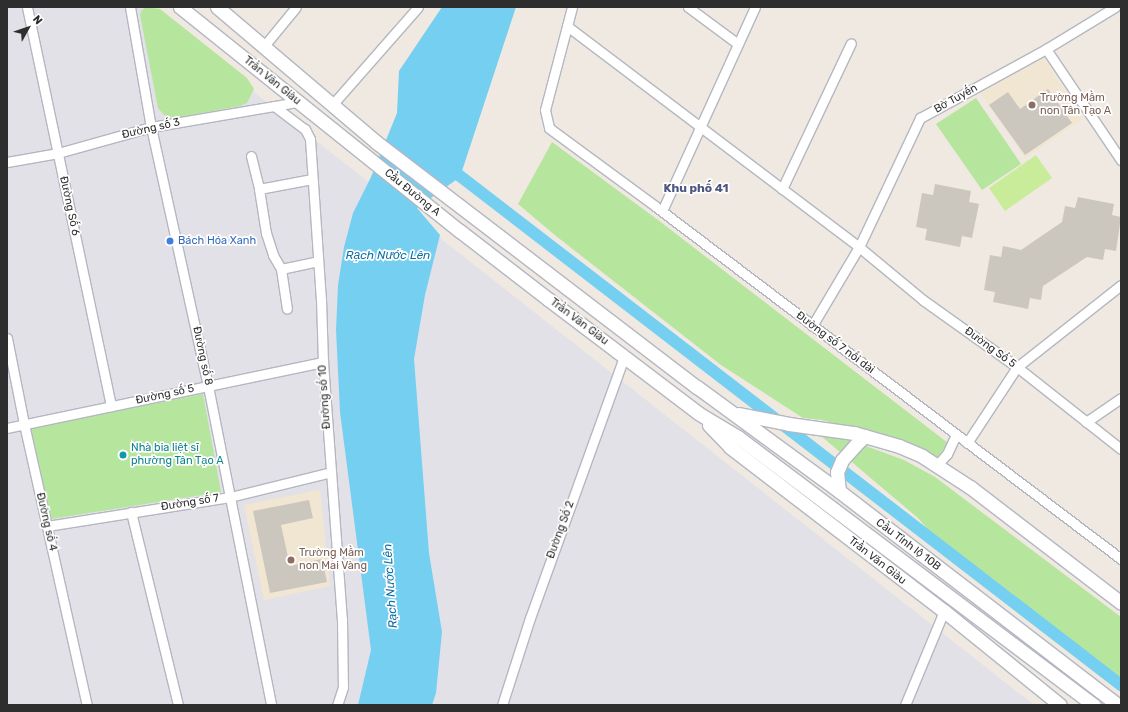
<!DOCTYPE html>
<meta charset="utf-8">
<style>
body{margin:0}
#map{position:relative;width:1128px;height:712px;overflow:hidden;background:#efe9e1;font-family:Rubik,sans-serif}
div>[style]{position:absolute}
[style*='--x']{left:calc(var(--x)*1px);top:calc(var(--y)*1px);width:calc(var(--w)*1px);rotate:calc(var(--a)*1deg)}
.industrial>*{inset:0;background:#e3e1e8}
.education>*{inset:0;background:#f0e6d1}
.green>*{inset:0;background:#b6e59e}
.pitch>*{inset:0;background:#c9ec9a}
.water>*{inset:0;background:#75cff0}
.canal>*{height:12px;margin:-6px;padding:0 6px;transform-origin:6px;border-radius:6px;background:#75cff0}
.building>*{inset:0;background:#cbc7bf}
.roads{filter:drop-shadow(1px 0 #b4b7c1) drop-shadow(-1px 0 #b4b7c1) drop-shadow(0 1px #b4b7c1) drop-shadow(0 -1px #b4b7c1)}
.minor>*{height:9px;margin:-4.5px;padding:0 4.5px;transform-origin:4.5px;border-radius:4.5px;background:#fff}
.secondary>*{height:13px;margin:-6.5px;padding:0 6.5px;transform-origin:6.5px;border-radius:6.5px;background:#fff}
.dots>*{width:11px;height:11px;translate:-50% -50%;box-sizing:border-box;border:2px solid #fff;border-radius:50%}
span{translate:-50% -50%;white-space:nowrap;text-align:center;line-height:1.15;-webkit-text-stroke:3.5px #fff;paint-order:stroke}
.street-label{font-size:11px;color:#2e2e2e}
.education-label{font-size:11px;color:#785e54}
.left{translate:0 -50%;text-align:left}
.shop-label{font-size:11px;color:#366cbe}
.culture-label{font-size:11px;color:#0d838f}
.neighbourhood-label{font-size:12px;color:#4d5680;font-weight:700}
.water-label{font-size:12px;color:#0d6fa3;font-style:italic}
.frame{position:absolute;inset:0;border:8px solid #2e2e2e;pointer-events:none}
.north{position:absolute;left:8px;top:8px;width:40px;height:40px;-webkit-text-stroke:3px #fff;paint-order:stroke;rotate:50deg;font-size:11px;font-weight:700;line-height:16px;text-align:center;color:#2e2e2e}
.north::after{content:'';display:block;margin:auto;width:14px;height:18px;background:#2e2e2e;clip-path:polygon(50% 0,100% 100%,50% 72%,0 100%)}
</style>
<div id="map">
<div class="industrial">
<i style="clip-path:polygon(7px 7px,146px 7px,1034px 705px,7px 705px)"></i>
</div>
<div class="education">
<i style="clip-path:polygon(1044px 58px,1083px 119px,1025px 158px,980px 92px)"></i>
<i style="clip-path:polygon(320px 490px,330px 586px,264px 600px,244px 505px)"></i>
</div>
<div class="green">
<i style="clip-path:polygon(146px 7px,160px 9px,247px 78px,254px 89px,247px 103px,240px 106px,176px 118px,164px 115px,158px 108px,140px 15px,141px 11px)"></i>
<i style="clip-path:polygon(976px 98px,1021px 164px,982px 190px,936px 124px)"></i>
<i style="clip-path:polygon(552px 142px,658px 220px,948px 443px,936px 459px,896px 440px,822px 420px,803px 418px,721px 365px,556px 236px,518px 204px)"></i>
<i style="clip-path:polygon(203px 394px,221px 492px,51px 519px,31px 428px)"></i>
<i style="clip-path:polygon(836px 435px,904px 460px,935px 477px,1121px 617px,1121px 679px,930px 532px,918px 518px,821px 436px)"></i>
</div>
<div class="pitch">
<i style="clip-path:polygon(1036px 155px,1052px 178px,1005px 211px,989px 188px)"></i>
</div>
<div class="water">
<i style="clip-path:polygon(442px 7px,516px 7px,460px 177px,417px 208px,440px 235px,425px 295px,414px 359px,429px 553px,442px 632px,436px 693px,432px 705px,358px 705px,371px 650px,340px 412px,336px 330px,338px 285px,344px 247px,353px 213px,371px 177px,397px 113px,399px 71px)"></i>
</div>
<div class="canal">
<i style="--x:447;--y:166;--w:851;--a:37.6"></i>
</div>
<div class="building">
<i style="clip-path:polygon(1048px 89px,1072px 123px,1025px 155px,989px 105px,1008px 92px,1020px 109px)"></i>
<i style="clip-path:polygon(935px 184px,971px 191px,969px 202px,979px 204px,972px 238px,962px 236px,960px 247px,925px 240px,927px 229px,916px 227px,922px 193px,933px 195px)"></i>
<i style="clip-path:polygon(1078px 197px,1114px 204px,1112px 215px,1121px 217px,1116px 251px,1105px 249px,1103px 260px,1087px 257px,1043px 286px,1041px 300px,1030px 298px,1028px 309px,993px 302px,995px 292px,984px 290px,990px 255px,1001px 257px,1003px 246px,1021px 250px,1062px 222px,1065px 206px,1075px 208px)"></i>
<i style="clip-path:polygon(309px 500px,313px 518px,281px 525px,290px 566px,322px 559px,327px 582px,270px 593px,253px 511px)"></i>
</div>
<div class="roads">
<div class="minor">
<i style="--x:27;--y:7;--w:408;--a:78.1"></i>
<i style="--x:130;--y:7;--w:122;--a:80.1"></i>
<i style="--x:151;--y:127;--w:265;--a:77.6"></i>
<i style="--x:208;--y:386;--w:325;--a:78.8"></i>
<i style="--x:572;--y:7;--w:106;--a:104.7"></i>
<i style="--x:545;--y:110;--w:18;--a:77"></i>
<i style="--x:549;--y:128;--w:132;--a:36.3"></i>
<i style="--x:655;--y:206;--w:585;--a:37.14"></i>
<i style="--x:688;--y:7;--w:62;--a:36.5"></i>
<i style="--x:567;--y:26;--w:366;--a:37.1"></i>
<i style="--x:859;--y:247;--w:83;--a:39.6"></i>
<i style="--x:923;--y:300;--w:115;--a:35.5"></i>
<i style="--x:1017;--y:367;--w:132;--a:38.3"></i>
<i style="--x:264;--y:46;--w:50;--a:-50.6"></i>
<i style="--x:1046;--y:49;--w:134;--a:56"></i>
<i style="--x:332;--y:105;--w:130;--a:-48.7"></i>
<i style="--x:274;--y:106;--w:39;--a:37"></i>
<i style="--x:305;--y:129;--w:11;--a:63"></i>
<i style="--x:310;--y:139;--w:160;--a:86.1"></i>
<i style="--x:321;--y:299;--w:63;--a:88.2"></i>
<i style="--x:323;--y:362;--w:258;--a:85.8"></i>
<i style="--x:342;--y:619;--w:68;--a:89.2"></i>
<i style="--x:343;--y:687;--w:19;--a:108"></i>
<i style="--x:251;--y:156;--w:34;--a:76"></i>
<i style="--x:259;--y:189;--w:45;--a:81"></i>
<i style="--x:266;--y:233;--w:23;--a:72"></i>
<i style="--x:273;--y:255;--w:16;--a:60"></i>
<i style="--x:281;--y:269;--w:38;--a:-12"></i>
<i style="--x:7;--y:162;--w:52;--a:-10"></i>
<i style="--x:58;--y:153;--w:97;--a:-15.6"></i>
<i style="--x:151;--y:127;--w:148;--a:-9.7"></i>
<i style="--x:259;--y:189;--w:54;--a:-10.7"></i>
<i style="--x:782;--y:189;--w:161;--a:-64.7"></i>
<i style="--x:662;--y:211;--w:224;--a:-65.5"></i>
<i style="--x:281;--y:269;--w:40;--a:81.5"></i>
<i style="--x:812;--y:326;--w:92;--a:-59.3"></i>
<i style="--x:859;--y:247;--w:143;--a:-64.7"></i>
<i style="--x:920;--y:118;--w:144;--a:-28.7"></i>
<i style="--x:1046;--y:49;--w:81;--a:-31.3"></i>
<i style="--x:7;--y:338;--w:88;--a:78.8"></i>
<i style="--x:24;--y:424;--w:288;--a:77.4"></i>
<i style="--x:1086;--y:422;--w:42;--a:-34.4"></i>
<i style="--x:7;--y:428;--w:323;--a:-11.8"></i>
<i style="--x:967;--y:443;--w:91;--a:-56.7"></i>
<i style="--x:1017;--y:367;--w:132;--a:-38.3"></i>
<i style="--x:937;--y:465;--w:15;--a:-48"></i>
<i style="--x:947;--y:454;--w:21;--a:-65"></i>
<i style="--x:131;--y:512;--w:199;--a:76.3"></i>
<i style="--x:47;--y:526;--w:185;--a:-9"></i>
<i style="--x:230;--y:497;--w:104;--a:-13.9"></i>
<i style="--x:502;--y:705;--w:91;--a:-72.2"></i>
<i style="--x:530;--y:618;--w:277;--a:-70.2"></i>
<i style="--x:905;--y:705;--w:102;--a:-67.5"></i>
</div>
<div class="secondary">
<i style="--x:180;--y:7;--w:359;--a:38.7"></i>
<i style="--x:460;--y:231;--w:111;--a:37.7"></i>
<i style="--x:548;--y:299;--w:188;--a:37.2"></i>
<i style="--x:698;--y:413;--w:47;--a:31"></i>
<i style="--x:738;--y:437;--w:446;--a:37"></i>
<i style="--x:217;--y:7;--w:209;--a:40.3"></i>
<i style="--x:376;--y:142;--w:404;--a:37.4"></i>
<i style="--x:697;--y:387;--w:176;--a:36.2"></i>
<i style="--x:839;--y:491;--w:352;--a:37.5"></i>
<i style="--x:739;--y:414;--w:51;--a:11.3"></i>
<i style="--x:789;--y:424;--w:66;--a:7.9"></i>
<i style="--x:854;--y:433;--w:47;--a:16.1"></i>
<i style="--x:899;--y:446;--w:25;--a:23"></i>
<i style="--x:922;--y:456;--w:57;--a:32.9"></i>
<i style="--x:970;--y:487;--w:190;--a:37.5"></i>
<i style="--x:709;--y:425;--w:30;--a:46"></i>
<i style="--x:730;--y:447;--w:270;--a:37.5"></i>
<i style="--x:944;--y:611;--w:149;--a:39"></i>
<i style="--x:839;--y:491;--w:19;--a:-96"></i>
<i style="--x:837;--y:472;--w:13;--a:-67"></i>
<i style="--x:842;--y:460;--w:24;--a:-48"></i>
<i style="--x:858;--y:442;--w:9;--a:-41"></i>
</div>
</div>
<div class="dots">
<i style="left:1032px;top:105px;background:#8d6e63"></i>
<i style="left:170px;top:241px;background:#3f7fe0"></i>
<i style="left:123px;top:455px;background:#0f9aa8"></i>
<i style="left:291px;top:560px;background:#8d6e63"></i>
</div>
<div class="street-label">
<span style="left:272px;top:81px;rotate:39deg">Trần Văn Giàu</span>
<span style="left:956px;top:99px;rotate:-29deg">Bờ Tuyến</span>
<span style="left:151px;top:129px;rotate:-13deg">Đường số 3</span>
<span style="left:412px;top:193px;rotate:39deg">Cầu Đường A</span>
<span style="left:69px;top:206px;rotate:78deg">Đường Số 6</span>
<span style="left:579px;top:322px;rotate:37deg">Trần Văn Giàu</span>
<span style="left:835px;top:343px;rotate:37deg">Đường số 7 nối dài</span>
<span style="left:990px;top:348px;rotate:36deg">Đường Số 5</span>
<span style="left:202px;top:356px;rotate:78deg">Đường số 8</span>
<span style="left:165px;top:395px;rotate:-12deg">Đường số 5</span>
<span style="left:325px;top:397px;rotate:-94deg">Đường số 10</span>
<span style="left:190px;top:503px;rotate:-9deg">Đường số 7</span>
<span style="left:46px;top:522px;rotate:77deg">Đường số 4</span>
<span style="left:561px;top:530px;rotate:-70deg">Đường Số 2</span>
<span style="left:908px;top:545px;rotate:37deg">Cầu Tỉnh lộ 10B</span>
<span style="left:877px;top:561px;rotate:38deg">Trần Văn Giàu</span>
</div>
<div class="education-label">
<span class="left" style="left:1040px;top:105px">Trường Mầm<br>non Tân Tạo A</span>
<span class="left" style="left:299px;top:560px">Trường Mầm<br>non Mai Vàng</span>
</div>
<div class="shop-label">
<span class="left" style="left:178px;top:241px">Bách Hóa Xanh</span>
</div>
<div class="culture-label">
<span class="left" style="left:131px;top:455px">Nhà bia liệt sĩ<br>phường Tân Tạo A</span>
</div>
<div class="neighbourhood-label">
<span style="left:696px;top:189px">Khu phố 41</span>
</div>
<div class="water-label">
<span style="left:388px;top:256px">Rạch Nước Lên</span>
<span style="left:391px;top:586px;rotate:-94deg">Rạch Nước Lên</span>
</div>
<div class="frame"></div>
<div class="north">N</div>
</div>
